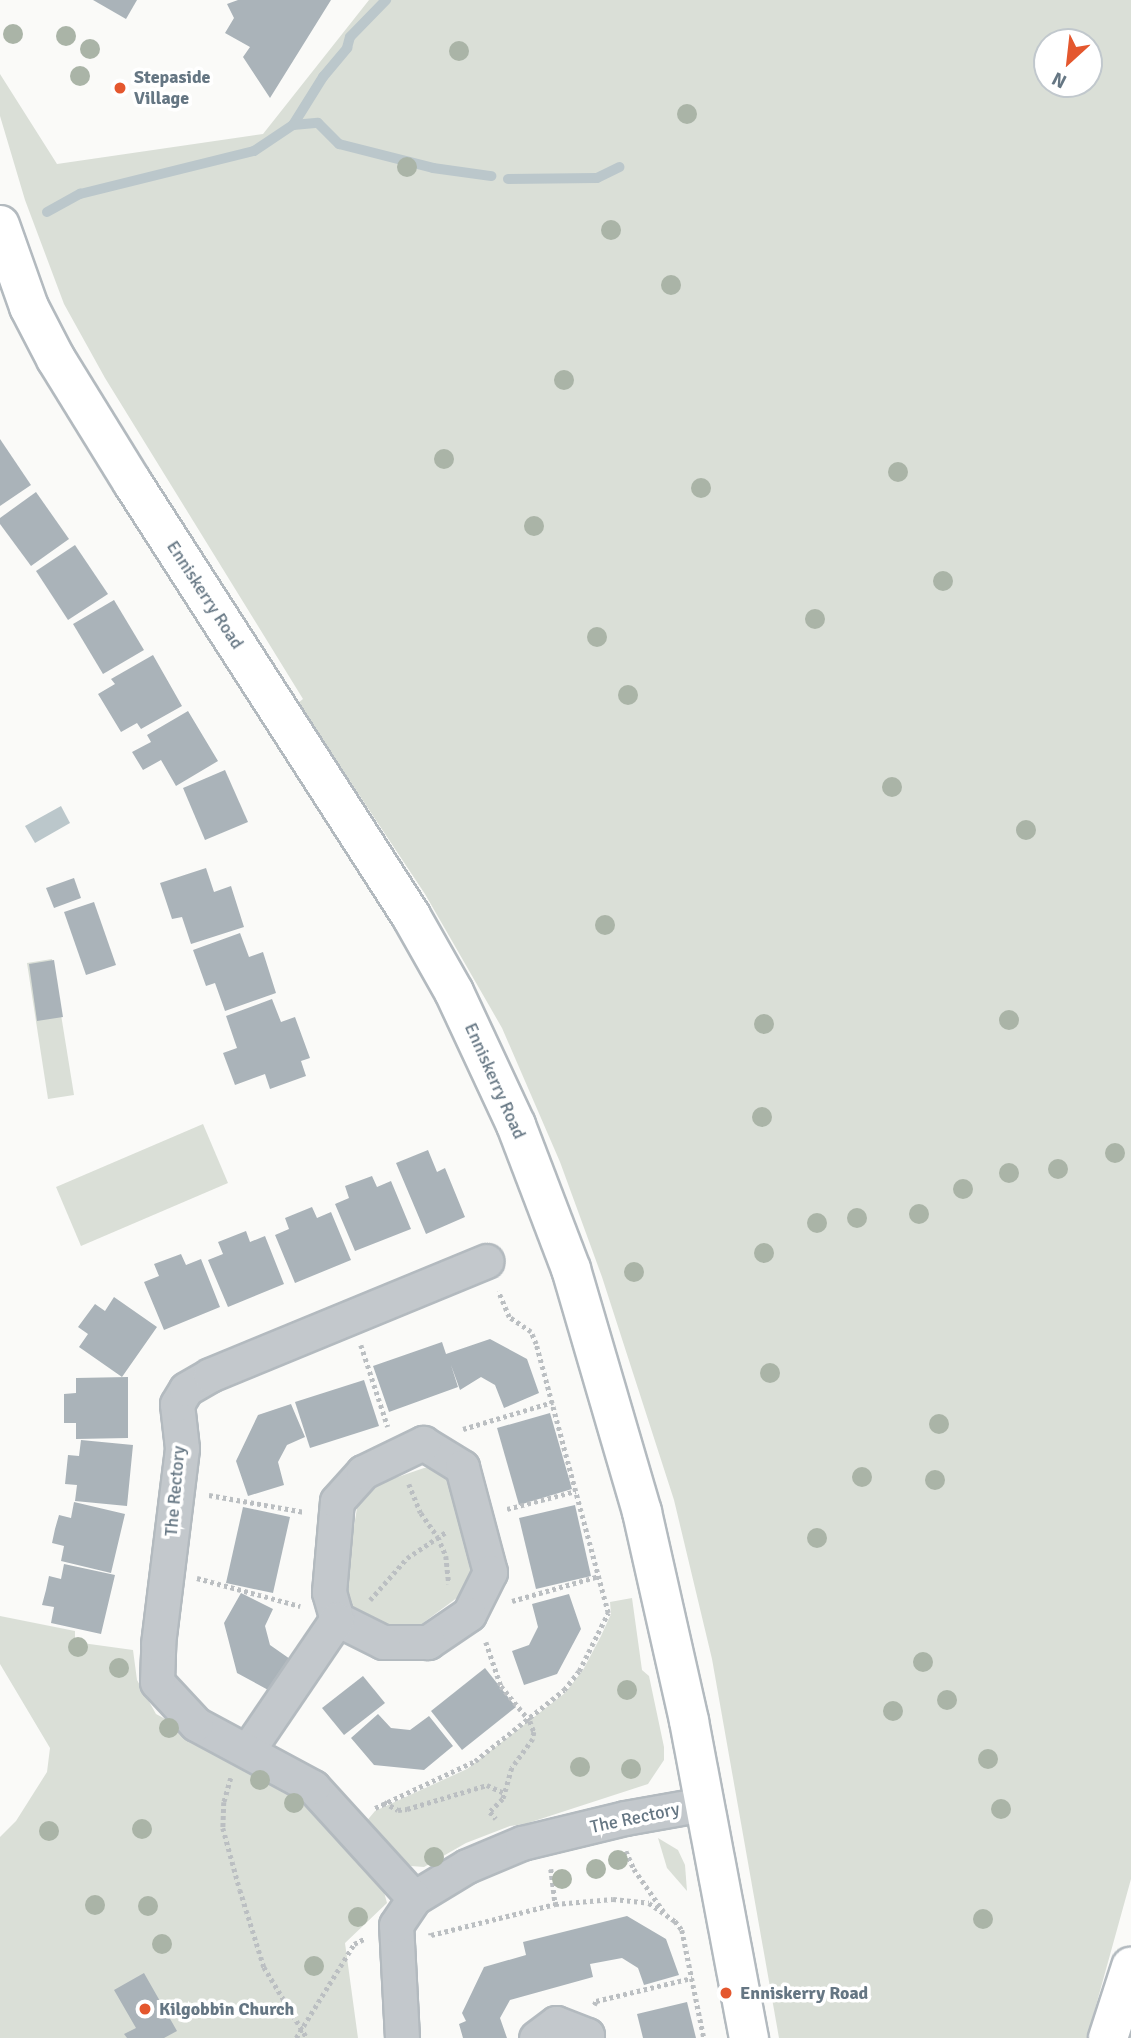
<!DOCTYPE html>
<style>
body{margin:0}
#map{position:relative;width:1131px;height:2038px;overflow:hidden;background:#fafaf8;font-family:Signika,sans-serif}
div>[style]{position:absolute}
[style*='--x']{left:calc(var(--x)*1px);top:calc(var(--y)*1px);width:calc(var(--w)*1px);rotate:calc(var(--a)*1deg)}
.green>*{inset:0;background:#dadfd7}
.water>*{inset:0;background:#bbc7cb}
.stream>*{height:10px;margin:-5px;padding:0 5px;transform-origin:5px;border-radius:5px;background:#bbc7cb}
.building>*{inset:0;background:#aab3b9}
.path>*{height:4.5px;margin-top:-2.25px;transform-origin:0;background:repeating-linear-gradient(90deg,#bbbfc2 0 3.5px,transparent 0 7px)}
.roads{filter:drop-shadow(2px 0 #b3babf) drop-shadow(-2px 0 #b3babf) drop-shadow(0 2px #b3babf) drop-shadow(0 -2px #b3babf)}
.street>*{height:33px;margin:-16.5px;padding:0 16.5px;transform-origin:16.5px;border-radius:16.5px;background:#c3c8cc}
.secondary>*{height:38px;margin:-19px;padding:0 19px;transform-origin:19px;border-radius:19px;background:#fff}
.trees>*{width:20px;height:20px;margin:-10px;border-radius:50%;background:#aab4a7}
.dots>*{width:19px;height:19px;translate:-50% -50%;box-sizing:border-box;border:4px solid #fff;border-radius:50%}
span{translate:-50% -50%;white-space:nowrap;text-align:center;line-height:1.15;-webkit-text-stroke:7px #fff;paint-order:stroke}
.poi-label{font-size:18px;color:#657683;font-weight:700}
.left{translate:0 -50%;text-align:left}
.street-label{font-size:18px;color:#657683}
.north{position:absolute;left:1033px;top:28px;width:70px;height:70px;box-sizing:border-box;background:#fff;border:2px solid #c1c8cd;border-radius:50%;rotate:207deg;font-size:19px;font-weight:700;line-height:28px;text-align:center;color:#657683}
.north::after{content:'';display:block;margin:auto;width:24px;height:32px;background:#e4572e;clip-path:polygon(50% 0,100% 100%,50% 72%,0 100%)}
</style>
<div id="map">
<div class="green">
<i style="clip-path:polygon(evenodd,369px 0,1131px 0,1131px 1879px,1087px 2038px,779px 2038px,712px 1659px,674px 1500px,602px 1277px,560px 1162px,502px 1028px,425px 894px,298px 703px,303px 699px,105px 378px,64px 304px,25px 200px,0 116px,0 74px,57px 164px,263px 134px,369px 0,1047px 42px,1089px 42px,1089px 84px,1047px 84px,1047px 42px)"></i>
<i style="clip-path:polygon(52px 959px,74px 1095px,48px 1099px,27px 963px)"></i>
<i style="clip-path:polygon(203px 1124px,228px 1183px,81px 1246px,56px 1187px)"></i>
<i style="clip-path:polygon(441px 1467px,451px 1479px,474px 1575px,469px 1589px,408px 1634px,397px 1634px,347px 1608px,343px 1593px,359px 1496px,366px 1488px,424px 1468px)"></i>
<i style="clip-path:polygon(632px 1598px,642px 1670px,649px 1676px,664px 1747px,664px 1760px,648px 1784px,525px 1824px,510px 1826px,466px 1843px,424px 1867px,411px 1866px,399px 1858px,365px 1823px,375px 1811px,467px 1769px,565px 1693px,583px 1670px,601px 1636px,611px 1614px,610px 1602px)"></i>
<i style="clip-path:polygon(0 1616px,75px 1631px,75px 1642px,133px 1650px,137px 1680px,156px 1714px,251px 1765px,335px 1824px,381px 1881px,387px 1903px,345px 1943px,358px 2038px,0 2038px,0 1837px,16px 1821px,47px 1772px,50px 1748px,0 1664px)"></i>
<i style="clip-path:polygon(658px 1838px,678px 1850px,685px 1865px,687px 1891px,667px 1868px)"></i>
</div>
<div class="water">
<i style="clip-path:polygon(61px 806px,70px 823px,35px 843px,25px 826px)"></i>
</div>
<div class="stream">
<i style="--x:293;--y:125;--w:57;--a:-58"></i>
<i style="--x:323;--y:77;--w:38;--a:-50"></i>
<i style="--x:347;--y:48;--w:11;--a:-75"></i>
<i style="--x:350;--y:37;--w:52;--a:-45.8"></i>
<i style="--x:508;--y:179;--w:89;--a:-0.6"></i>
<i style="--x:597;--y:178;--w:25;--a:-26"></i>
<i style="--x:47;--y:212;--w:38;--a:-29"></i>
<i style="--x:80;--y:194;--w:179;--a:-13.9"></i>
<i style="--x:254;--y:151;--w:47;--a:-33.7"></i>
<i style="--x:293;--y:125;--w:25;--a:-5"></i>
<i style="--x:318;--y:123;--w:30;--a:45"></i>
<i style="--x:339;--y:144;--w:97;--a:14.3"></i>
<i style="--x:433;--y:168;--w:59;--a:7.9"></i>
</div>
<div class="building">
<i style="clip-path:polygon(93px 0,137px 0,126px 19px)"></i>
<i style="clip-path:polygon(238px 0,331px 0,270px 98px,243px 57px,250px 47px,225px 33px,234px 18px,227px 4px)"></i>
<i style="clip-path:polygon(0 439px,31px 485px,0 506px)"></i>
<i style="clip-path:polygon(36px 492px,69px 539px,31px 566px,0 524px,0 518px)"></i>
<i style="clip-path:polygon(75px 545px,108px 594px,68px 620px,36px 571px)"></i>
<i style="clip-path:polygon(114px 600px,144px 650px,103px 674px,73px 624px)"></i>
<i style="clip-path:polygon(153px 655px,182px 706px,141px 729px,137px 723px,121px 732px,98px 694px,115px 684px,111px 679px)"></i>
<i style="clip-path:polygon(188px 711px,218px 761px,176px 786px,161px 760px,143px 770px,132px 752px,151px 742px,147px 735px)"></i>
<i style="clip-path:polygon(225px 770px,248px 822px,205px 840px,183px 788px)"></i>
<i style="clip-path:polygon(206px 868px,214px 892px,231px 886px,244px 927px,191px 944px,182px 917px,172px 919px,160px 883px)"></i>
<i style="clip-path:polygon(74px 878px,81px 898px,54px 908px,46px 888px)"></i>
<i style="clip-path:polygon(94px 902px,116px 965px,86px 975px,64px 912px)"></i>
<i style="clip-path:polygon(240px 933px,249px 957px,263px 952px,276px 993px,225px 1011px,215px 983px,206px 986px,193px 950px)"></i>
<i style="clip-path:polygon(54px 960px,63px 1017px,37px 1021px,29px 964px)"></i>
<i style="clip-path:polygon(272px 999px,281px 1022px,295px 1017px,310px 1058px,301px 1061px,306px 1076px,270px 1089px,265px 1074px,235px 1085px,223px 1053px,237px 1048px,226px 1016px)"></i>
<i style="clip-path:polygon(428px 1150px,437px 1172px,445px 1168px,465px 1217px,426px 1234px,396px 1163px)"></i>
<i style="clip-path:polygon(372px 1176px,377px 1187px,391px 1181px,411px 1229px,355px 1251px,335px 1204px,349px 1198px,345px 1186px)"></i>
<i style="clip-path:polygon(312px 1207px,317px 1218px,331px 1212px,351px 1260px,295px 1283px,275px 1235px,289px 1229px,285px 1218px)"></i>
<i style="clip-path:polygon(246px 1231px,250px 1242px,265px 1236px,284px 1284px,228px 1307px,208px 1260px,223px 1254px,218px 1242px)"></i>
<i style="clip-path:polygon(181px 1254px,186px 1265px,201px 1259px,220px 1307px,164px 1330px,144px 1282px,159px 1276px,154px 1264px)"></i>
<i style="clip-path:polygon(114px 1297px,157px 1327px,122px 1377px,79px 1347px,88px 1334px,78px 1327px,95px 1304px,105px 1311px)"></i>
<i style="clip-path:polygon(490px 1339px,527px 1359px,539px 1393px,504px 1408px,495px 1385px,481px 1377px,460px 1390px,451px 1365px,458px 1387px,389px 1412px,373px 1366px,442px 1342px,446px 1354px)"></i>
<i style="clip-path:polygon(128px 1377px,128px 1438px,76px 1439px,76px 1423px,64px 1423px,64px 1394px,76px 1393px,76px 1378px)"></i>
<i style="clip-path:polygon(364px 1380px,379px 1426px,310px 1448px,295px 1402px)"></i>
<i style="clip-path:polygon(291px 1404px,305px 1437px,287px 1445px,278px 1462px,284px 1485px,248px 1496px,236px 1461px,258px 1415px)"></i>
<i style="clip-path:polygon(550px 1413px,572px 1489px,519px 1505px,497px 1428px)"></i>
<i style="clip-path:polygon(81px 1440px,133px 1445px,127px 1506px,75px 1501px,77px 1485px,65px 1484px,68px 1455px,79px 1456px)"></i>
<i style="clip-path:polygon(74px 1502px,125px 1514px,111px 1573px,61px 1561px,64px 1546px,52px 1543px,55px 1529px,59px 1515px,71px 1518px)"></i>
<i style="clip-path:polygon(575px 1505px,591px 1576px,536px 1589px,519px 1518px)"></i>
<i style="clip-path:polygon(243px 1507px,290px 1517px,273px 1593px,226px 1583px)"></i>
<i style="clip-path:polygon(64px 1564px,115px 1575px,101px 1634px,51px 1623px,54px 1607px,42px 1605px,46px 1590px,49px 1576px,61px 1579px)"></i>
<i style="clip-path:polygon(241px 1593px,273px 1609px,265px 1626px,270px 1645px,290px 1659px,270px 1691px,237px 1673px,224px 1623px)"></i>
<i style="clip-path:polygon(569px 1594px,581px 1629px,557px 1674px,524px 1685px,512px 1651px,529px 1645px,538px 1627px,532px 1604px)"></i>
<i style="clip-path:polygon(485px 1668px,516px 1707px,462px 1750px,431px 1711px)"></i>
<i style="clip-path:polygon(363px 1676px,385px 1703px,344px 1735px,322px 1708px)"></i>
<i style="clip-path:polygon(378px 1714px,391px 1728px,410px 1730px,429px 1716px,453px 1746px,424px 1770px,374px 1765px,351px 1738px)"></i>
<i style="clip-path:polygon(627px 1916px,666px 1939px,679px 1975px,644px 1985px,638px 1968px,622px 1958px,590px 1964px,593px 1977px,510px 2000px,500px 2018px,507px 2038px,463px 2038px,459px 2024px,466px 2021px,462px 2013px,484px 1967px,526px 1955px,523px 1942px)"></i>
<i style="clip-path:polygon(144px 1973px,177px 2031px,164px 2038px,127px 2038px,124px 2034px,136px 2028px,114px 1990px)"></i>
<i style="clip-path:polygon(687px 2002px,696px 2038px,643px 2038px,637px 2014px)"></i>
</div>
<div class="path">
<i style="--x:361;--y:1345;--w:86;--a:71.8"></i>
<i style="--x:463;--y:1429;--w:94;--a:-16.7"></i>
<i style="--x:409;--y:1484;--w:31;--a:68"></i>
<i style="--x:421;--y:1513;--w:29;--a:55"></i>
<i style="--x:438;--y:1537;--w:21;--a:67"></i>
<i style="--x:446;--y:1556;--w:28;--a:84"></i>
<i style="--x:209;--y:1495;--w:97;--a:10.1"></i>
<i style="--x:507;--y:1509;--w:71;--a:-14.6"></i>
<i style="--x:197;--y:1578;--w:107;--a:15.2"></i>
<i style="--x:370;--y:1600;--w:56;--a:-48.6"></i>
<i style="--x:407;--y:1558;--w:47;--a:-33.7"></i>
<i style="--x:512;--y:1601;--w:91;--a:-16"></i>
<i style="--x:486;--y:1642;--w:46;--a:71.2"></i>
<i style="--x:501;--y:1686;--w:45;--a:50.4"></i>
<i style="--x:530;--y:1721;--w:12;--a:70"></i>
<i style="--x:534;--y:1732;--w:7;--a:98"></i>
<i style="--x:533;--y:1739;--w:36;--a:126"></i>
<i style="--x:512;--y:1768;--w:32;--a:106"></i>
<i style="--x:503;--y:1799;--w:18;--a:135"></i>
<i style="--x:490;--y:1812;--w:9;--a:49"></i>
<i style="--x:231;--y:1778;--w:25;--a:106"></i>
<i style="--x:224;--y:1802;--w:26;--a:92"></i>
<i style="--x:223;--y:1828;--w:64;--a:74.7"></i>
<i style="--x:240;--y:1890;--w:81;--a:72.7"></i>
<i style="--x:264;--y:1967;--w:83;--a:58.8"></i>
<i style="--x:384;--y:1802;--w:16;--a:30"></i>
<i style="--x:398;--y:1810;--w:9;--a:-6"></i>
<i style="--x:407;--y:1809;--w:84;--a:-16.7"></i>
<i style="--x:487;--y:1785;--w:19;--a:25"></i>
<i style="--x:375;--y:1808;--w:110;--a:-25.2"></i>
<i style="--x:475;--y:1761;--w:114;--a:-38.6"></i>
<i style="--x:564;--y:1690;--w:24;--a:-52"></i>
<i style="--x:579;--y:1671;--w:65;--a:-63.4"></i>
<i style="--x:608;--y:1613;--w:278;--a:-105"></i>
<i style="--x:536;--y:1344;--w:13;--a:-113"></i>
<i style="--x:531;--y:1332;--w:27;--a:-146"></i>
<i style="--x:509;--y:1317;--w:28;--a:-113"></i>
<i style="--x:626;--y:1851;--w:20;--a:66"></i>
<i style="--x:634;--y:1869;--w:52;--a:55.1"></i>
<i style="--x:551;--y:1869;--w:35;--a:83"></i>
<i style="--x:431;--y:1933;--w:2;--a:90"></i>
<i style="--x:431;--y:1935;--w:128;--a:-14"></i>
<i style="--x:555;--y:1904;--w:58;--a:-4.9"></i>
<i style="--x:613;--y:1899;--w:36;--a:6"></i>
<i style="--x:649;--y:1903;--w:32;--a:35"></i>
<i style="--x:675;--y:1921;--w:11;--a:52"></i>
<i style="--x:682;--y:1930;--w:110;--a:78.5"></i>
<i style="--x:594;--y:2005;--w:4;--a:-63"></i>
<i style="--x:596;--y:2001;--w:99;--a:-13.5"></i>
<i style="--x:296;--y:2038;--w:110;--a:-58.3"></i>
<i style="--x:354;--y:1944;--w:11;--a:-27"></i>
</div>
<div class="roads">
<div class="street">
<i style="--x:423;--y:1443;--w:46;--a:31.6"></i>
<i style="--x:462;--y:1467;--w:109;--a:75.1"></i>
<i style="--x:490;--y:1572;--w:47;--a:116.6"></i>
<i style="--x:469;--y:1614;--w:50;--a:145.7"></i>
<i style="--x:428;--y:1642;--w:45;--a:180"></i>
<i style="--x:383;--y:1642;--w:51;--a:-153.4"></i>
<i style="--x:337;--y:1619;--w:6;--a:-108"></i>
<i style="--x:335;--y:1613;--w:22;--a:-106"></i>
<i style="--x:329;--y:1592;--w:91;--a:-85"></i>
<i style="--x:337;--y:1501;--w:39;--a:-48"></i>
<i style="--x:363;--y:1472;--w:67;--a:-25.8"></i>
<i style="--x:248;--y:1750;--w:158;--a:-55.8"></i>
<i style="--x:414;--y:1898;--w:62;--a:-31.1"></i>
<i style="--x:467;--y:1866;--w:60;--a:-22.7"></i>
<i style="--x:522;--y:1843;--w:106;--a:-13.6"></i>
<i style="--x:625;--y:1818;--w:80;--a:-10"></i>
<i style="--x:402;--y:2038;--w:113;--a:-93"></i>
<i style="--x:396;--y:1925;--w:32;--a:-56"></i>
<i style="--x:414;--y:1898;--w:150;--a:-132.3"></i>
<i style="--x:313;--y:1787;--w:133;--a:-151.7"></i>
<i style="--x:196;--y:1724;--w:57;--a:-132.9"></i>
<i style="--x:157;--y:1682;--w:38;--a:-88"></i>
<i style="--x:158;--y:1644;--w:197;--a:-83"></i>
<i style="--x:182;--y:1448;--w:44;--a:-96.5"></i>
<i style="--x:177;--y:1404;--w:17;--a:-59"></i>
<i style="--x:186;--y:1389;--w:28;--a:-30"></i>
<i style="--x:210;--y:1375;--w:299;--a:-22.4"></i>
<i style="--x:536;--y:2038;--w:25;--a:-37"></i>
<i style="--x:556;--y:2023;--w:33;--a:21"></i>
<i style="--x:587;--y:2035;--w:3;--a:90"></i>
</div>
<div class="secondary">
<i style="--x:0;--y:225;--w:87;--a:70.5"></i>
<i style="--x:29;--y:307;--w:59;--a:62.6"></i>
<i style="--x:56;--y:359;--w:145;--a:58.3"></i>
<i style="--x:132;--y:482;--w:516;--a:57.26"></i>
<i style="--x:411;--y:916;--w:87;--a:60.5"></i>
<i style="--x:454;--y:992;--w:147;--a:65"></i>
<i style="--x:516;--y:1125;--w:154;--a:69.1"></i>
<i style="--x:571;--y:1269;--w:253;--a:73.7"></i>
<i style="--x:642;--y:1512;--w:214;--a:77.3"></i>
<i style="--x:689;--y:1721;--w:323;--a:79.3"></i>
<i style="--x:1108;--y:2038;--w:75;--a:-72.1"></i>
</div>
</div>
<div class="trees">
<i style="left:13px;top:34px"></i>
<i style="left:66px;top:36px"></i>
<i style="left:90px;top:49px"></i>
<i style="left:459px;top:51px"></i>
<i style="left:80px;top:76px"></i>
<i style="left:687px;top:114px"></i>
<i style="left:407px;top:167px"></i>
<i style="left:611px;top:230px"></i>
<i style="left:671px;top:285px"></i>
<i style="left:564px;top:380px"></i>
<i style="left:444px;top:459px"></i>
<i style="left:898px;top:472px"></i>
<i style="left:701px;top:488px"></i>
<i style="left:534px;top:526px"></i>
<i style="left:943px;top:581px"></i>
<i style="left:815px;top:619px"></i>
<i style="left:597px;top:637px"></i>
<i style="left:628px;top:695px"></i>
<i style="left:892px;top:787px"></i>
<i style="left:1026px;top:830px"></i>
<i style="left:605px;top:925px"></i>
<i style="left:1009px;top:1020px"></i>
<i style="left:764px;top:1024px"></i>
<i style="left:762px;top:1117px"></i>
<i style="left:1115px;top:1153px"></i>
<i style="left:1058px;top:1169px"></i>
<i style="left:1009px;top:1173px"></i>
<i style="left:963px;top:1189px"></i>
<i style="left:919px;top:1214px"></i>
<i style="left:857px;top:1218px"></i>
<i style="left:817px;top:1223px"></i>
<i style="left:764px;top:1253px"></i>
<i style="left:634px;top:1272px"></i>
<i style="left:770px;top:1373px"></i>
<i style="left:939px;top:1424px"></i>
<i style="left:862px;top:1477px"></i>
<i style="left:935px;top:1480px"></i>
<i style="left:817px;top:1538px"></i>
<i style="left:78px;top:1647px"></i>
<i style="left:923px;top:1662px"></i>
<i style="left:119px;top:1668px"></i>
<i style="left:627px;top:1690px"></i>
<i style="left:947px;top:1700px"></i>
<i style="left:893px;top:1711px"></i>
<i style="left:169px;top:1728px"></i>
<i style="left:988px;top:1759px"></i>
<i style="left:580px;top:1767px"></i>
<i style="left:631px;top:1769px"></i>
<i style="left:260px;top:1780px"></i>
<i style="left:294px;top:1803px"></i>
<i style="left:1001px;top:1809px"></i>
<i style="left:142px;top:1829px"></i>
<i style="left:49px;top:1831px"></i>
<i style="left:434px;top:1857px"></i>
<i style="left:618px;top:1860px"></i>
<i style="left:596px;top:1869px"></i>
<i style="left:562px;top:1879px"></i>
<i style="left:95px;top:1905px"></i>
<i style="left:148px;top:1906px"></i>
<i style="left:358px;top:1917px"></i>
<i style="left:983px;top:1919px"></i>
<i style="left:162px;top:1944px"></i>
<i style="left:314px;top:1966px"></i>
</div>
<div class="dots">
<i style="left:120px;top:88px;background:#e4572e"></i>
<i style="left:726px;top:1993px;background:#e4572e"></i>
<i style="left:145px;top:2009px;background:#e4572e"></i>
</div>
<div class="poi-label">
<span class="left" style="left:134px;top:88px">Stepaside<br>Village</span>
<span class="left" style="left:740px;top:1993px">Enniskerry Road</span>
<span class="left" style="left:159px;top:2009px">Kilgobbin Church</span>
</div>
<div class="street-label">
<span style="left:205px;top:595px;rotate:57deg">Enniskerry Road</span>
<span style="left:495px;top:1081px;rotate:66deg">Enniskerry Road</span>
<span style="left:175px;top:1491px;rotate:-85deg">The Rectory</span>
<span style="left:635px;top:1818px;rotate:-12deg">The Rectory</span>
</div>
<div class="north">N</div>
</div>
